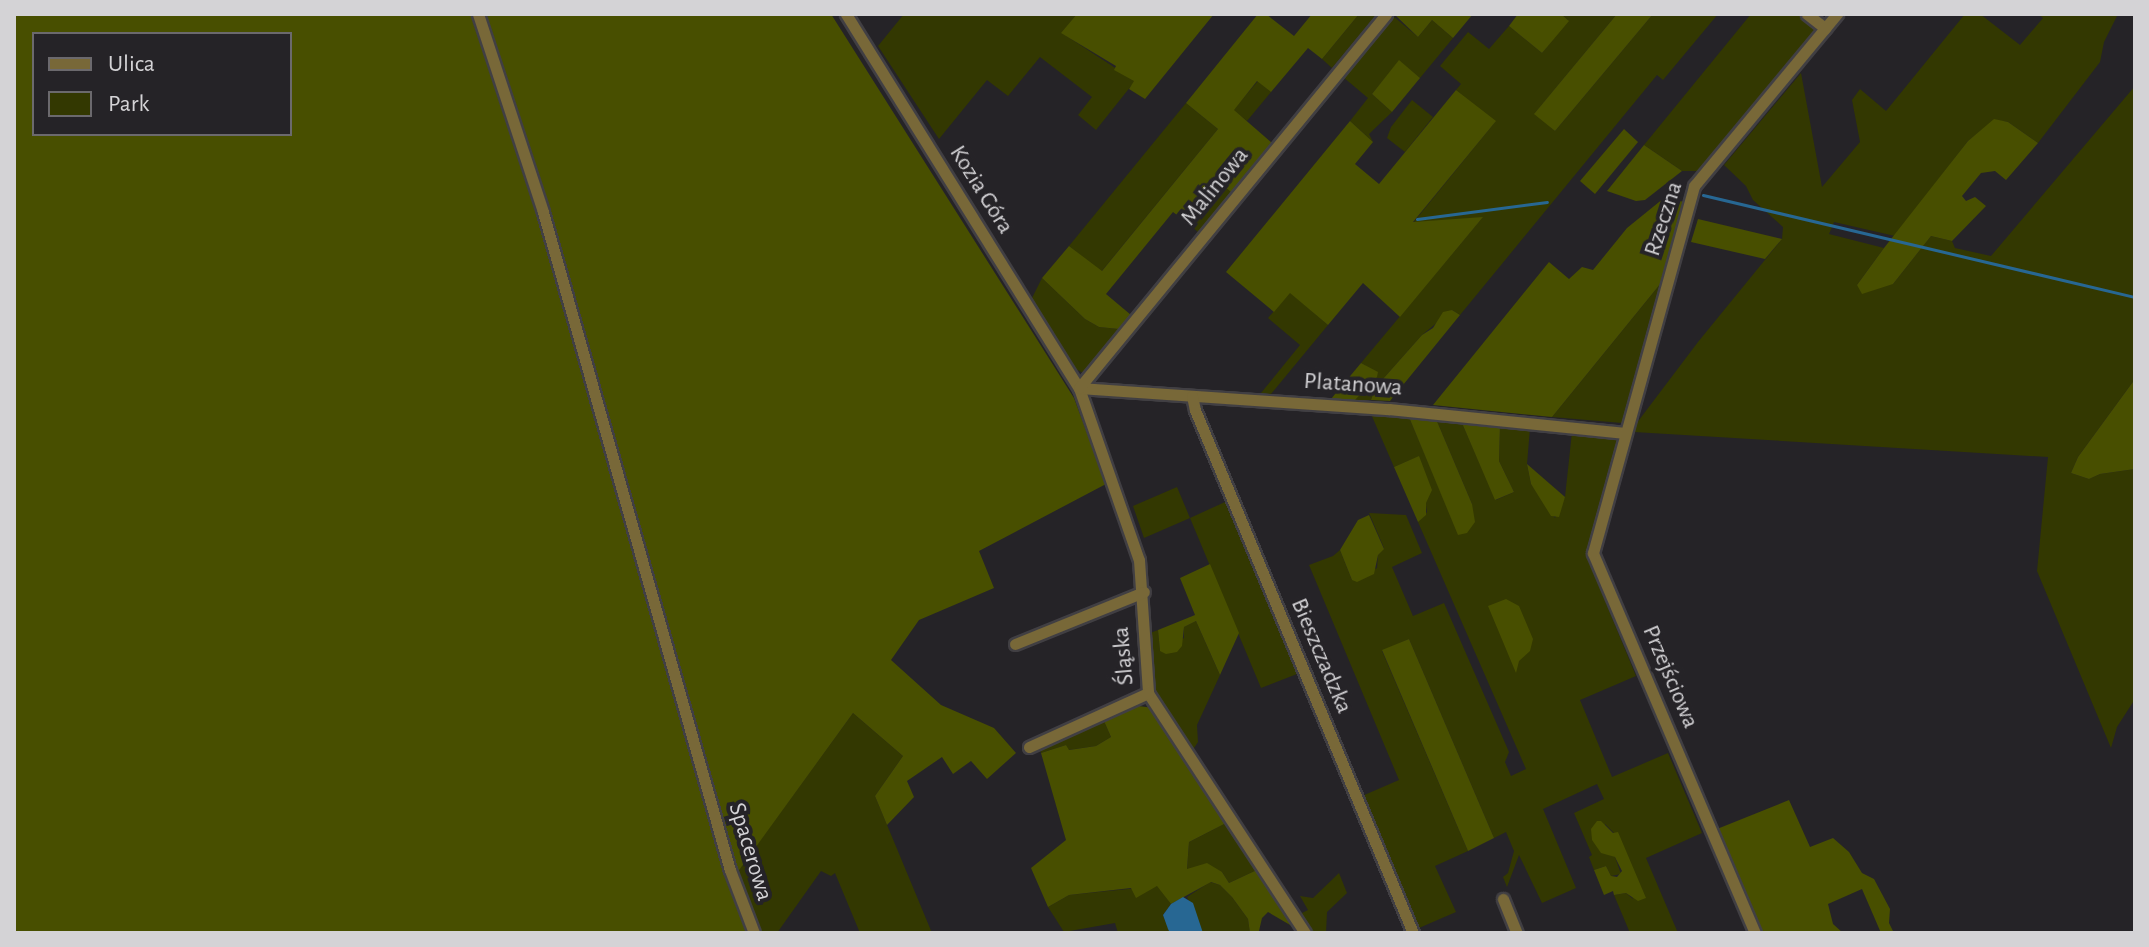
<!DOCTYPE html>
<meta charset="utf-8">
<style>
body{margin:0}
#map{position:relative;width:2149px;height:947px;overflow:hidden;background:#252327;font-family:"Alegreya Sans",sans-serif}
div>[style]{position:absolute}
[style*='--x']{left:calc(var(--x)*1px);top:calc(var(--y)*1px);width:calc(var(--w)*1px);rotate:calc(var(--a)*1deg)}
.green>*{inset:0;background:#333801}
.forest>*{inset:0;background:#484f00}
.water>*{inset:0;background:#276793}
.stream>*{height:3px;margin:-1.5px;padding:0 1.5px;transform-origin:1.5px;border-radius:1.5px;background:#276793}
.roads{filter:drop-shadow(2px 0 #413f43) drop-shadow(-2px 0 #413f43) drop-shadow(0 2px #413f43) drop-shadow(0 -2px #413f43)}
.street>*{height:11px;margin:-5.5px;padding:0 5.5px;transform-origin:5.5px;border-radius:5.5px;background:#786838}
span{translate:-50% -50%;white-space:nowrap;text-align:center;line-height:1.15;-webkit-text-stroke:8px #252327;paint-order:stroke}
.street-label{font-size:24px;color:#d4d3d6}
.frame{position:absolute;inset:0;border:16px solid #d4d3d6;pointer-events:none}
.legend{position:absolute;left:32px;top:32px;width:260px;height:104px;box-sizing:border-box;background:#252327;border:2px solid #6b696d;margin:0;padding:10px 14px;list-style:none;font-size:24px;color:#d4d3d6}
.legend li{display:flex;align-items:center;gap:16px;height:40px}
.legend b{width:40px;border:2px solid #6b696d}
</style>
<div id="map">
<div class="green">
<i style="clip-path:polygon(904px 14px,1077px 14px,1062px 33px,1135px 81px,1096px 130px,1078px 115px,1092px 97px,1040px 57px,1008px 96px,987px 80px,939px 139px,878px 46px)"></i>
<i style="clip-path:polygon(1359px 14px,1377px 14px,1332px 68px,1322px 59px)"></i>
<i style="clip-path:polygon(1561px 14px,1617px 14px,1535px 113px,1555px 131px,1653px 14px,1718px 14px,1663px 80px,1657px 75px,1460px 315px,1452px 310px,1422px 335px,1375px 388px,1371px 400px,1355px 400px,1378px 373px,1361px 363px,1482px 218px,1413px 223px,1495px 122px,1456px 90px,1461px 84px,1440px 66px,1468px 32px,1489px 49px,1509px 26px,1542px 53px,1568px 20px)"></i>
<i style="clip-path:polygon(1751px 14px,1799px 14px,1818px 28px,1700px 171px,1682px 171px,1644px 145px)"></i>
<i style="clip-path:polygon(1965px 14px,1980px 14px,2020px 45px,2043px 18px,2038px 14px,2118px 14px,2104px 42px,2100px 62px,2038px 143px,2008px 122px,1994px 120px,1968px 141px,1895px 236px,1834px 222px,1829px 234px,1884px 248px,1857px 285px,1893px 284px,1931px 236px,1952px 241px,1955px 248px,1991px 256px,2135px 86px,2135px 379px,2078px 457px,2071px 473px,2089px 479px,2100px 474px,2135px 469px,2135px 699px,2117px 727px,2111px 748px,2037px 571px,2048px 457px,1634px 432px,1636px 424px,1698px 342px,1782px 239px,1783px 227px,1753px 200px,1746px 186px,1724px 165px,1801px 73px,1822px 187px,1860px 142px,1852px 100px,1860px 89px,1886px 111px)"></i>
<i style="clip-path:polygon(1393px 16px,1418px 37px,1432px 20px,1453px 38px,1420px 78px,1399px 61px,1372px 94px,1392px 112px,1369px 134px,1373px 142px,1350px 121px,1368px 98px,1343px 77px)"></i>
<i style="clip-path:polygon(1258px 81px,1271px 92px,1247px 121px,1233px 110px)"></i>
<i style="clip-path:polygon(1412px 100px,1433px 117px,1405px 152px,1387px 138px,1391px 127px)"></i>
<i style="clip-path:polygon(1186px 103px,1218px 129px,1101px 272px,1069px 246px)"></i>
<i style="clip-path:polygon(1219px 182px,1231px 192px,1198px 232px,1186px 222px)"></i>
<i style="clip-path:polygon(1042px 278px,1085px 319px,1099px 327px,1119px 329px,1083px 373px,1076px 369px,1031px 300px)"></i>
<i style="clip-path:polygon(1661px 283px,1622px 423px,1552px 417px)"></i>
<i style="clip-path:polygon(1290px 292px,1328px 325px,1271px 394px,1261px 393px,1300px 345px,1268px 318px)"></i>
<i style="clip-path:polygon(1371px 414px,1409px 417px,1459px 535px,1472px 504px,1436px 419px,1462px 423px,1496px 500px,1514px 492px,1499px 461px,1500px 426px,1530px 428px,1527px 464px,1531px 484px,1555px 518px,1565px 497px,1572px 432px,1619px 437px,1587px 557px,1636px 676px,1580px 700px,1612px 777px,1668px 753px,1702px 833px,1646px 858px,1678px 933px,1630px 933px,1614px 895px,1626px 893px,1633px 899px,1614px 833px,1605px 824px,1604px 852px,1615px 857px,1621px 874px,1611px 876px,1606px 866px,1594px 870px,1589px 857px,1592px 855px,1574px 813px,1604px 799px,1597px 784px,1543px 809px,1576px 888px,1542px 903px,1519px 855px,1507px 887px,1503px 877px,1508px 873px,1514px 851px,1506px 832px,1494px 838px,1409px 639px,1382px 651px,1468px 851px,1435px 866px,1456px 912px,1419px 928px,1362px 796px,1399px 780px,1309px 565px,1333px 556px,1340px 550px,1352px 580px,1377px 568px,1378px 555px,1384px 548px,1369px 513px,1406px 515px,1422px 553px,1392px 567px,1413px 616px,1444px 603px,1509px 752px,1505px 762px,1511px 776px,1526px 769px,1418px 522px,1427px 512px,1418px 457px,1394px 467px)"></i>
<i style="clip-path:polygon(1177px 487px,1190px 518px,1225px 502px,1297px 674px,1261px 688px,1190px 518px,1144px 538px,1133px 506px)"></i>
<i style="clip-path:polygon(1196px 621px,1220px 675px,1197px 725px,1198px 742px,1192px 751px,1151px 688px,1150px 633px,1158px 630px,1160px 651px,1184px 638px,1184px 627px)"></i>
<i style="clip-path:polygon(853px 713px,903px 756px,875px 796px,932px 933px,860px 933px,835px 873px,831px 876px,821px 871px,777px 933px,762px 933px,737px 872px)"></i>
<i style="clip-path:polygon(1104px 721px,1111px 737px,1096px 746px,1068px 750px,1066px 745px,1041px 753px,1039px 746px)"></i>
<i style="clip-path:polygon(1230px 821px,1259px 869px,1229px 883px,1222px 872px,1187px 869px,1189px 842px)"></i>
<i style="clip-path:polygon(1339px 873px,1347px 893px,1327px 912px,1326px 933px,1311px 933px,1300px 914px,1308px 910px,1300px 896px,1313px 898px)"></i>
<i style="clip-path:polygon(1210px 882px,1220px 885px,1232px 897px,1248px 919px,1250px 933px,1203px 933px,1187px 897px)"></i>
<i style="clip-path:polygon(1158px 886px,1171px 904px,1163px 915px,1170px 933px,1118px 933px,1115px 923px,1064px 932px,1048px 907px,1069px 895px)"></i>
</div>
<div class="forest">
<i style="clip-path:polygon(evenodd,14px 14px,831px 14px,1074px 398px,1106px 484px,979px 551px,994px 588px,919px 620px,891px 660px,941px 705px,994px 728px,1016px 753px,987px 779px,971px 761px,953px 774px,942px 757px,907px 781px,914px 797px,887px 825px,875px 796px,903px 756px,853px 713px,729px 884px,749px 933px,14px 933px,14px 14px,34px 34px,290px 34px,290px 134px,34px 134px,34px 34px)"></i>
<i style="clip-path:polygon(1077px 14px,1214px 14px,1145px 99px,1129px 89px,1134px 81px,1114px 70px,1116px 66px,1061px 33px)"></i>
<i style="clip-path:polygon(1258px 14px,1266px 14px,1294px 36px,1312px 14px,1359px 14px,1322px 59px,1308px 48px,1271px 92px,1257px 81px,1234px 110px,1272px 143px,1231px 192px,1219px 182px,1186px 222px,1173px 212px,1106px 294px,1131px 315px,1119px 329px,1099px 327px,1085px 319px,1042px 278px,1069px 246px,1102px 271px,1218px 129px,1186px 103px)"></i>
<i style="clip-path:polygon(1394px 14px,1473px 14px,1453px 38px,1432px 20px,1418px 37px)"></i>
<i style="clip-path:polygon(1518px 14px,1561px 14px,1569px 21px,1542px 53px,1509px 26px)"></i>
<i style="clip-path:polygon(1617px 14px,1653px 14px,1555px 131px,1534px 114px)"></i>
<i style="clip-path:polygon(1399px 60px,1420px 78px,1392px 112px,1372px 94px)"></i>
<i style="clip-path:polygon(1456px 90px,1496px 121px,1413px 222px,1483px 217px,1400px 317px,1363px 283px,1328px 325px,1290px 293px,1274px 312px,1226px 272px,1350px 121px,1373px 142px,1355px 164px,1379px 184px)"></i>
<i style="clip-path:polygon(1994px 119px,2008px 122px,2038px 143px,2006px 180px,1995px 171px,1981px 173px,1962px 196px,1966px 201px,1975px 197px,1986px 206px,1952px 241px,1931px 236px,1893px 284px,1862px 294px,1857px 285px,1884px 248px,1968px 141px)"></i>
<i style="clip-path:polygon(1624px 129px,1638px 142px,1595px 194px,1580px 181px)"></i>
<i style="clip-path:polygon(1644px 145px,1682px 171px,1645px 200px,1636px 201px,1607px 191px)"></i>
<i style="clip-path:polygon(1664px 198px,1685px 202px,1661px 283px,1552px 417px,1433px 405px,1549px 262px,1569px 279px,1582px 267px,1593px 270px,1627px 228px)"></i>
<i style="clip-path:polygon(1698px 219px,1782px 239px,1765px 259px,1691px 242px)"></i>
<i style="clip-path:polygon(1452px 310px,1460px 315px,1390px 401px,1371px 400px,1375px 388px,1422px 335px,1433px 328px,1443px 312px)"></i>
<i style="clip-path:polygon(1361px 363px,1378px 372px,1377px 377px,1355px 400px,1331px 399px)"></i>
<i style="clip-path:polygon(2135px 379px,2135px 469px,2100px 474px,2089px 479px,2071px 473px,2078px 457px)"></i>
<i style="clip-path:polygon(1409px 417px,1436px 419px,1472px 504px,1475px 522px,1467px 533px,1458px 535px)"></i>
<i style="clip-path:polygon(1462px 423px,1500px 426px,1499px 461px,1514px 492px,1495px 500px)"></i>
<i style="clip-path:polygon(1419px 456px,1432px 490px,1426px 503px,1426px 515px,1418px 522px,1394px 467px)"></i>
<i style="clip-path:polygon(1527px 464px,1565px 497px,1559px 517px,1551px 516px,1531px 484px)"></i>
<i style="clip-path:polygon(1369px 515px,1384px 549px,1378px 555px,1374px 574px,1357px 582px,1352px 580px,1340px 550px,1358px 520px)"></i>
<i style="clip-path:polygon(1210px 564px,1239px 633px,1220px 675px,1196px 621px,1184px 627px,1182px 646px,1177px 652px,1166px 654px,1160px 651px,1158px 630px,1195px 615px,1180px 578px)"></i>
<i style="clip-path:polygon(1506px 599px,1519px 606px,1533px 639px,1530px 651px,1519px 661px,1516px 673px,1488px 606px)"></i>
<i style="clip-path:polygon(1409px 639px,1494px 838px,1468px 851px,1382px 650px)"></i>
<i style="clip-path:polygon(1138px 706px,1154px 708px,1230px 821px,1189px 842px,1187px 869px,1207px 863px,1222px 872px,1229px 883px,1259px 869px,1297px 929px,1268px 912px,1262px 918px,1259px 931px,1250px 933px,1248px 919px,1232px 897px,1220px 885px,1211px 882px,1171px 904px,1157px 886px,1136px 898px,1131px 888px,1069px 895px,1048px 907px,1031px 868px,1066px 840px,1041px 753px,1066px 745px,1069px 750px,1096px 746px,1111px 737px,1104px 721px)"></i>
<i style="clip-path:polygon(1789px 800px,1810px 847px,1833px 838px,1849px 852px,1862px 873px,1874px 879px,1890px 909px,1889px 923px,1894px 933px,1881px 933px,1862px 889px,1828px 904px,1833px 924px,1843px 933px,1762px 933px,1717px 829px)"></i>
<i style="clip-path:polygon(1597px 821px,1601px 821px,1613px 833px,1618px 832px,1646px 898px,1638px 901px,1626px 893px,1614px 895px,1613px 891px,1604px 895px,1594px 870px,1606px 866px,1611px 876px,1617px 877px,1622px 871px,1615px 857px,1601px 853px,1592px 840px,1591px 829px)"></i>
</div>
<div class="water">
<i style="clip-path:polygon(1183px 897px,1193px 903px,1203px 933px,1170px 933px,1168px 929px,1163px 915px,1171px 904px)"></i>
</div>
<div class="stream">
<i style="--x:1703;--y:195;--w:444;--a:13.3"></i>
<i style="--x:1417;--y:219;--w:131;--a:-7.5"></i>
</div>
<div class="roads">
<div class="street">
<i style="--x:478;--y:14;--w:208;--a:71.8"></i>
<i style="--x:543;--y:212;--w:684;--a:74.14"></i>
<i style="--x:730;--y:870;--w:67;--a:69.1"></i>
<i style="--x:846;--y:14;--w:441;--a:58.1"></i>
<i style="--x:1079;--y:388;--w:182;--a:70.8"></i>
<i style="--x:1139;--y:560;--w:133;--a:86.1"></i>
<i style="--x:1148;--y:693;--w:287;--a:56.8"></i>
<i style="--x:1807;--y:14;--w:23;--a:38"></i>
<i style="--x:1079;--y:388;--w:311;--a:3.9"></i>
<i style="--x:1389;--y:409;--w:237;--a:5.8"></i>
<i style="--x:1079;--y:388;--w:484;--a:-50.6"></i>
<i style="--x:1192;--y:396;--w:14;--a:78"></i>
<i style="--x:1195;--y:410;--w:567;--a:67.37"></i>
<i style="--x:1015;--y:644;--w:139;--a:-22"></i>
<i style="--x:1029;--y:747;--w:131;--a:-24.4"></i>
<i style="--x:1503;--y:899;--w:37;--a:68"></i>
<i style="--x:1755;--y:933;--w:413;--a:-113.1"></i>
<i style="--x:1593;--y:553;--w:381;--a:-74.6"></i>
<i style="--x:1694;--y:186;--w:224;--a:-50.3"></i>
</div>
</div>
<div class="street-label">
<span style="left:1215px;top:187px;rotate:-51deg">Malinowa</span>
<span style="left:981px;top:190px;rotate:58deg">Kozia Góra</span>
<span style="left:1664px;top:219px;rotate:-72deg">Rzeczna</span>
<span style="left:1353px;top:385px;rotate:4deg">Platanowa</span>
<span style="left:1124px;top:656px;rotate:-95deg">Śląska</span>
<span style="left:1321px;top:656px;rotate:67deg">Bieszczadzka</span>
<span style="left:1670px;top:677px;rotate:67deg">Przejściowa</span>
<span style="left:750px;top:852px;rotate:73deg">Spacerowa</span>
</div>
<div class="frame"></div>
<ul class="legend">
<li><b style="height:10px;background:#786838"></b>Ulica</li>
<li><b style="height:22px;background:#333801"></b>Park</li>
</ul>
</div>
